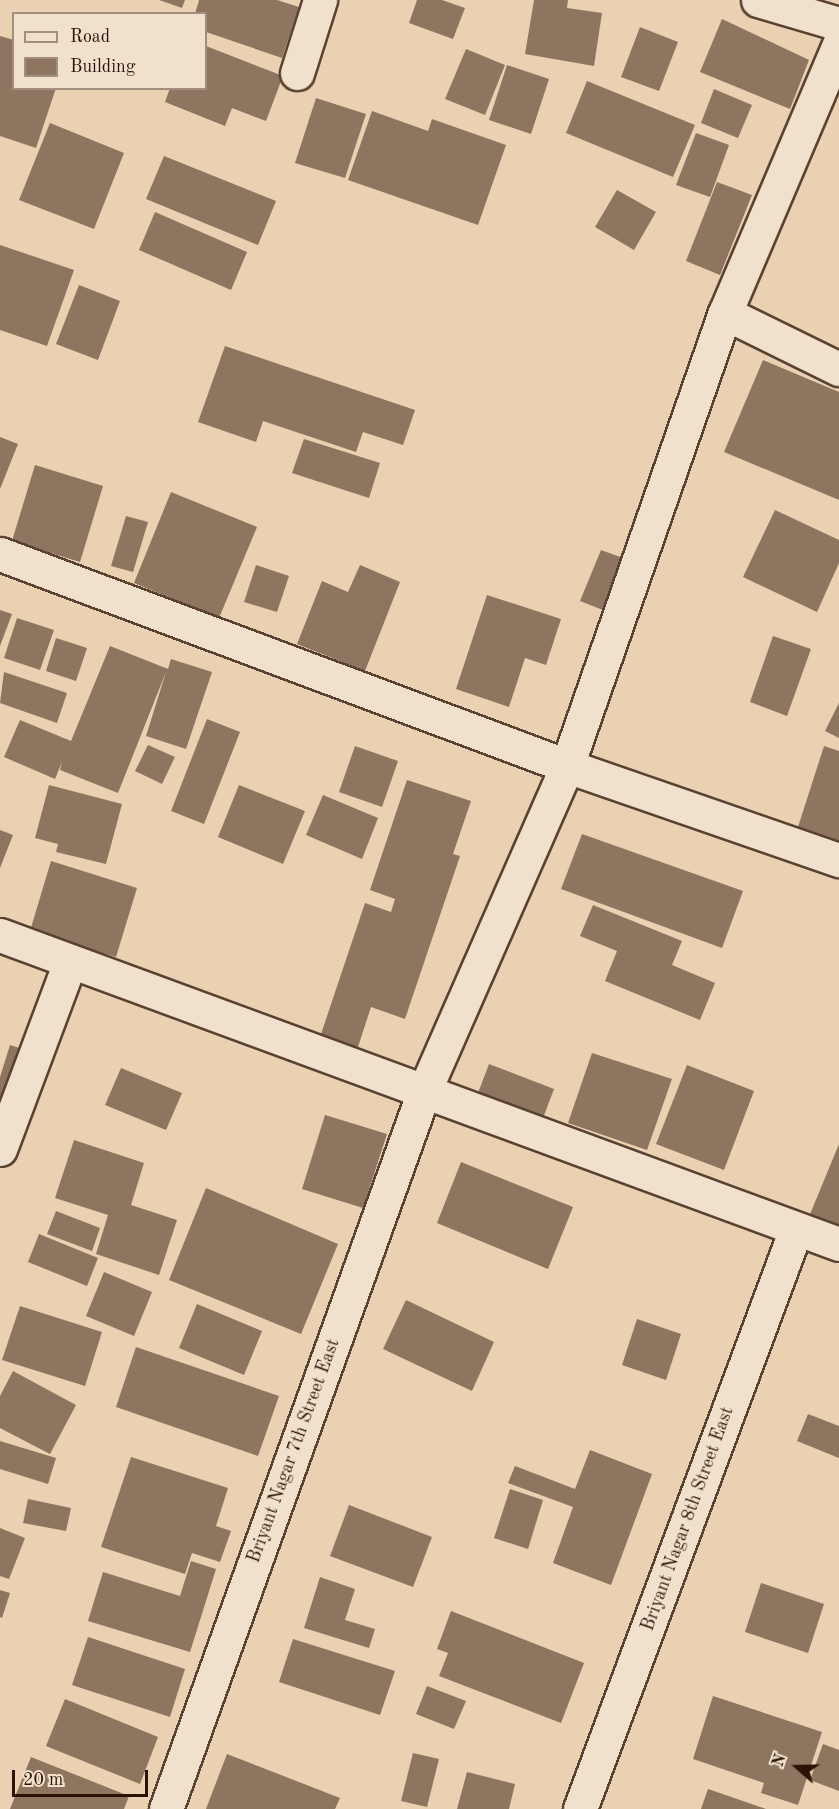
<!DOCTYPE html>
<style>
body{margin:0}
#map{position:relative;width:839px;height:1809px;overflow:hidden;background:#e9d1b1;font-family:"Old Standard TT",serif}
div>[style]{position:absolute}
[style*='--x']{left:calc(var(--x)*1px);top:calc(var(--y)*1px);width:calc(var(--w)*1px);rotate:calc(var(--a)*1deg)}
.building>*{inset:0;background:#8e755f}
.roads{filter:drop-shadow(2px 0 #5a4232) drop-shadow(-2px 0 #5a4232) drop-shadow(0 2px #5a4232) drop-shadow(0 -2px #5a4232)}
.street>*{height:33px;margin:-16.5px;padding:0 16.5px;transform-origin:16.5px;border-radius:16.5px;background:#f1e1cc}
span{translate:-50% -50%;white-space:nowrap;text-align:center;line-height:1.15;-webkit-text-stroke:4.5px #f1e1cc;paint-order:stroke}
.street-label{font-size:18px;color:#2b1207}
.legend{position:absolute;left:12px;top:12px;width:195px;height:78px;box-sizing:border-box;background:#f1e1cc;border:2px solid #a28e7d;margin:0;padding:8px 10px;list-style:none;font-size:18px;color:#2b1207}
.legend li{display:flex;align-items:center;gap:12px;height:30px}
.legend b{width:30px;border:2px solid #a28e7d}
.north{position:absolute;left:767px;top:1737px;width:60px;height:60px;-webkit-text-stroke:4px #f1e1cc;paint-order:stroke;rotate:290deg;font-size:16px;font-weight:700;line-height:24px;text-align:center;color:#2b1207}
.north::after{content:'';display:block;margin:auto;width:21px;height:27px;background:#2b1207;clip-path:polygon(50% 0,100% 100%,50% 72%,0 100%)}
.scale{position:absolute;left:12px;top:1770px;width:136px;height:27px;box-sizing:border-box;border:3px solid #2b1207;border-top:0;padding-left:8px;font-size:18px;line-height:21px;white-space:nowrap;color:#2b1207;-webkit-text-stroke:4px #f1e1cc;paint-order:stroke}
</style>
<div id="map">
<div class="building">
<i style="clip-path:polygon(159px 0,185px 0,182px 8px)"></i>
<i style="clip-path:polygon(199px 0,277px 0,299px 7px,282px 58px,206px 32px,206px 14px,195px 14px)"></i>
<i style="clip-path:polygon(417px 0,442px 0,465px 8px,453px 39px,409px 23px)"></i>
<i style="clip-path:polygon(534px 0,568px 0,567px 8px,602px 13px,594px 66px,525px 54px)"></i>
<i style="clip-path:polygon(722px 19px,809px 60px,790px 109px,700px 72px)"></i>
<i style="clip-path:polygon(640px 27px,678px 42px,659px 91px,621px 77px)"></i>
<i style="clip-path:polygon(0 36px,14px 40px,14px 88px,56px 88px,36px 148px,0 136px)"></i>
<i style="clip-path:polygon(206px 46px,283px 76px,266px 121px,232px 108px,225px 126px,165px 102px,170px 88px,206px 88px)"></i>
<i style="clip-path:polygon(466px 49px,505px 65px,485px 115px,445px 99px)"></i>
<i style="clip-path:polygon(507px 65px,549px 79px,531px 134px,489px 120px)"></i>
<i style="clip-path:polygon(587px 81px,695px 125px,673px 177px,566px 133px)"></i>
<i style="clip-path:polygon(714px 89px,752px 105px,738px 138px,701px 123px)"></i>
<i style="clip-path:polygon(316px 98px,366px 114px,345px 178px,295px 163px)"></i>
<i style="clip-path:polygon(372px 111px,428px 131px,432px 119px,506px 145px,478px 225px,348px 180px)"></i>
<i style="clip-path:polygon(50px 123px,124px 153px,94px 229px,19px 200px)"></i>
<i style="clip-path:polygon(696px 133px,729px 145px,710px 197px,676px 185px)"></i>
<i style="clip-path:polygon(164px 156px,276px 201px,258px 245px,146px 199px)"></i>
<i style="clip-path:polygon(717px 182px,752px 195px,720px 275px,686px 261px)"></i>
<i style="clip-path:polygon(617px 190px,656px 212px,634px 250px,595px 227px)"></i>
<i style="clip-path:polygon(155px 212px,247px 252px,231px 290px,139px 250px)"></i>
<i style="clip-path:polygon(0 245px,74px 270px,47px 346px,0 330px)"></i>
<i style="clip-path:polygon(79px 285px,120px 301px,98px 360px,56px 344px)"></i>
<i style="clip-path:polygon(225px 346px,415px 410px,403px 445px,363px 432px,356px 452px,263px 421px,256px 442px,198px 422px)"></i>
<i style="clip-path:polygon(763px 360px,839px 392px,839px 500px,724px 452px)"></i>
<i style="clip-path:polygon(0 437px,18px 444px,0 489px)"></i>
<i style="clip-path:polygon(304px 439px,380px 463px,369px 498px,292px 473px)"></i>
<i style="clip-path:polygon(35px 465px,103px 486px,80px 562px,12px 541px)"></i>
<i style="clip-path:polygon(171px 492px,257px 527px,219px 618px,134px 583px)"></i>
<i style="clip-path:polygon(775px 510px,839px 540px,839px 563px,817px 612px,743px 577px)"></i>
<i style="clip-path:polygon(126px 516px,148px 522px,133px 572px,111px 566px)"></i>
<i style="clip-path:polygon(601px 550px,634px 562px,613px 614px,580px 601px)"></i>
<i style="clip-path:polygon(256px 565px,289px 576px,277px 612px,244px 602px)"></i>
<i style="clip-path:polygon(360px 565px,400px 582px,365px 671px,297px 644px,322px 581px,348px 592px)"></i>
<i style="clip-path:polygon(487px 595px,561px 619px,546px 665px,525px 658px,509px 707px,456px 689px)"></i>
<i style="clip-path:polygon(0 610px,12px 614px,0 646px)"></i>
<i style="clip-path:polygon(17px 618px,54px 630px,40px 670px,4px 658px)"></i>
<i style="clip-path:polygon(773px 636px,811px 649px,787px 716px,750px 702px)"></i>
<i style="clip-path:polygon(56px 638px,87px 648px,76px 681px,46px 671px)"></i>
<i style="clip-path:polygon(110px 646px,168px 669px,171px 659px,212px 672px,186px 749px,146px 736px,166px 672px,118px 793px,60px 770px,62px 762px,55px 779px,4px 757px,20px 720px,71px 741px)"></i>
<i style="clip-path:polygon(4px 672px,67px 693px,57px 723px,0 703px)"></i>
<i style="clip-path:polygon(839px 703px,839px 738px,825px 731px)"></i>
<i style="clip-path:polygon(207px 719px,240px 732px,204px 824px,171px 811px)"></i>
<i style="clip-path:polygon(148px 745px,175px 757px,162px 784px,135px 771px)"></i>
<i style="clip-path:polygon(355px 746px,398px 761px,382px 807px,339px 792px)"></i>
<i style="clip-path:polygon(824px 746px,839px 751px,839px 844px,797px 830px)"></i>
<i style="clip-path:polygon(407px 780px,471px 801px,453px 854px,460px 856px,405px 1019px,371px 1007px,357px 1050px,320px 1037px,365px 903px,391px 912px,395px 899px,370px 890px)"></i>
<i style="clip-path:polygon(49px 785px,122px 804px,106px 864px,56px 852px,58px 844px,35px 838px)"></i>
<i style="clip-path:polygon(239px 785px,305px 811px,283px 864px,218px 837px)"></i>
<i style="clip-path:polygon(323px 795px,378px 818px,362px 859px,306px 835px)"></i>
<i style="clip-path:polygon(0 830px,13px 835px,0 868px)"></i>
<i style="clip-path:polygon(582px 834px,743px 891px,722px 948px,561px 889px)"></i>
<i style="clip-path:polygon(51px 861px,137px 888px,116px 957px,30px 931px)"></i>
<i style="clip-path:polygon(593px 905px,682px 941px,672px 965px,715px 983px,700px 1020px,605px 981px,617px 951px,580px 936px)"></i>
<i style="clip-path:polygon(10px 1045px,29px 1051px,13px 1103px,0 1099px,0 1077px)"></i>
<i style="clip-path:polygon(592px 1053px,672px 1079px,647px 1150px,568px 1123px)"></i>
<i style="clip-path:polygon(489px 1064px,554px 1089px,540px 1126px,475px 1101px)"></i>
<i style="clip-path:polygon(687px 1065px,754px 1091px,724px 1170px,656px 1144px)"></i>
<i style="clip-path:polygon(121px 1068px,182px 1093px,166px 1130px,105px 1105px)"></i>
<i style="clip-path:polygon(325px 1115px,387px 1134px,363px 1208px,302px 1189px)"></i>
<i style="clip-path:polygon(74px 1140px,144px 1163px,131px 1205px,177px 1220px,159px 1275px,96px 1254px,108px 1215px,55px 1198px)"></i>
<i style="clip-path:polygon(839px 1144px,839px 1237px,806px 1224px)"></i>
<i style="clip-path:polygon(461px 1162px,573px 1207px,548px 1269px,437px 1223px)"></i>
<i style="clip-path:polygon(206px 1188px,338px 1244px,301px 1334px,169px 1280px)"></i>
<i style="clip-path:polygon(56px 1211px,100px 1228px,92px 1251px,47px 1234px)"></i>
<i style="clip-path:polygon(39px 1234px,98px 1258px,87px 1286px,28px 1262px)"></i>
<i style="clip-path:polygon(104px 1272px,152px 1292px,134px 1336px,86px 1316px)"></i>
<i style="clip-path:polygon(406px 1300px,494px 1342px,472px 1391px,383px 1349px)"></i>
<i style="clip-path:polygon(197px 1304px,262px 1331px,244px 1375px,179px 1348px)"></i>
<i style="clip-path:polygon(20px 1306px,102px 1332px,85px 1386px,2px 1360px)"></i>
<i style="clip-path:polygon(637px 1319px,681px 1334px,666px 1380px,622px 1365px)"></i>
<i style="clip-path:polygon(136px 1347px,279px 1396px,258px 1456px,116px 1407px)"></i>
<i style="clip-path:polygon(13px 1371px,76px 1405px,50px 1454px,0 1428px,0 1396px)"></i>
<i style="clip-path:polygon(808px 1414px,839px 1426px,839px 1458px,797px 1441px)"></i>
<i style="clip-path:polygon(0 1441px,56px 1458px,48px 1484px,0 1469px)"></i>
<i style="clip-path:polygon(590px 1450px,652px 1474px,611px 1585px,553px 1563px,573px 1507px,508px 1483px,515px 1466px,575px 1489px)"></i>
<i style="clip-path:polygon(131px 1457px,228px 1488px,216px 1526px,231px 1531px,220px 1562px,192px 1553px,185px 1574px,101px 1547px)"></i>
<i style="clip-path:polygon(510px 1489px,543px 1500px,528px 1549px,494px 1538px)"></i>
<i style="clip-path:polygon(28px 1499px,71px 1508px,66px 1531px,23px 1523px)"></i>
<i style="clip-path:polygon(349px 1505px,432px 1537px,413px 1587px,330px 1556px)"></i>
<i style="clip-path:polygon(0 1528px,25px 1538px,9px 1579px,0 1576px)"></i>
<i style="clip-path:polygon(191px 1561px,216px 1569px,190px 1652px,88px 1621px,103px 1572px,180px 1596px)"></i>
<i style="clip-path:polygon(320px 1577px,355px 1589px,345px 1620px,375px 1629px,369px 1648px,304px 1628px)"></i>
<i style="clip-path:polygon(761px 1583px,824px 1604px,808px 1653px,745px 1632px)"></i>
<i style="clip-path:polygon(0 1590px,10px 1593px,2px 1618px,0 1617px)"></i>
<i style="clip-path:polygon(451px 1611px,584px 1663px,561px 1723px,439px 1676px,448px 1653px,437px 1649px)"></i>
<i style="clip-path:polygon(88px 1637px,185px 1669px,170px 1717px,72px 1685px)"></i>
<i style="clip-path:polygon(293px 1639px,395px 1671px,380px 1715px,279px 1682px)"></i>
<i style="clip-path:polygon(427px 1686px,466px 1701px,454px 1729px,416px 1714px)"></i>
<i style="clip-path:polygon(713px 1696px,822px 1732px,798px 1805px,761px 1793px,764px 1783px,693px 1759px)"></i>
<i style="clip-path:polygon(65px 1699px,158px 1737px,140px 1784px,46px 1746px)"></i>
<i style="clip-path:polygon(823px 1744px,839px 1750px,839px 1791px,810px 1780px)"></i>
<i style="clip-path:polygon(413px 1753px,439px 1759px,427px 1807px,401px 1801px)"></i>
<i style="clip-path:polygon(227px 1754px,340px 1798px,335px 1809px,206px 1809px)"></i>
<i style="clip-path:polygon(31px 1757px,129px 1796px,124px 1809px,10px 1809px)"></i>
<i style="clip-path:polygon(467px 1772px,515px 1784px,509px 1809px,457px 1809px)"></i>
<i style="clip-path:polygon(708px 1789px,766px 1809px,701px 1809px)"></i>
</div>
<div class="roads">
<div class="street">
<i style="--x:758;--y:0;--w:84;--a:16.5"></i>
<i style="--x:297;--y:73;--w:77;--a:-72.5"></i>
<i style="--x:725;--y:313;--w:127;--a:26.2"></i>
<i style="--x:0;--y:554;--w:605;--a:20.5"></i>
<i style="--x:567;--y:766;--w:288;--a:19.1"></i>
<i style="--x:0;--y:935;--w:894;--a:20.22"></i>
<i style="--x:0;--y:1149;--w:200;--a:-69.5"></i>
<i style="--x:166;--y:1809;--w:760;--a:-70.23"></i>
<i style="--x:423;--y:1094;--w:358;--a:-66.3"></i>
<i style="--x:567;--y:766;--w:480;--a:-70.8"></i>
<i style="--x:725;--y:313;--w:292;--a:-67"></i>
<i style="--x:580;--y:1809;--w:619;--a:-69.57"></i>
</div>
</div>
<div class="street-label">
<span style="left:294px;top:1451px;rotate:-70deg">Briyant Nagar 7th Street East</span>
<span style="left:688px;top:1519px;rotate:-70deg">Briyant Nagar 8th Street East</span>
</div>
<ul class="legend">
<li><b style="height:8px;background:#f1e1cc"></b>Road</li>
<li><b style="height:16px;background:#8e755f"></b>Building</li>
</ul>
<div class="north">N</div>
<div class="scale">20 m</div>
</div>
